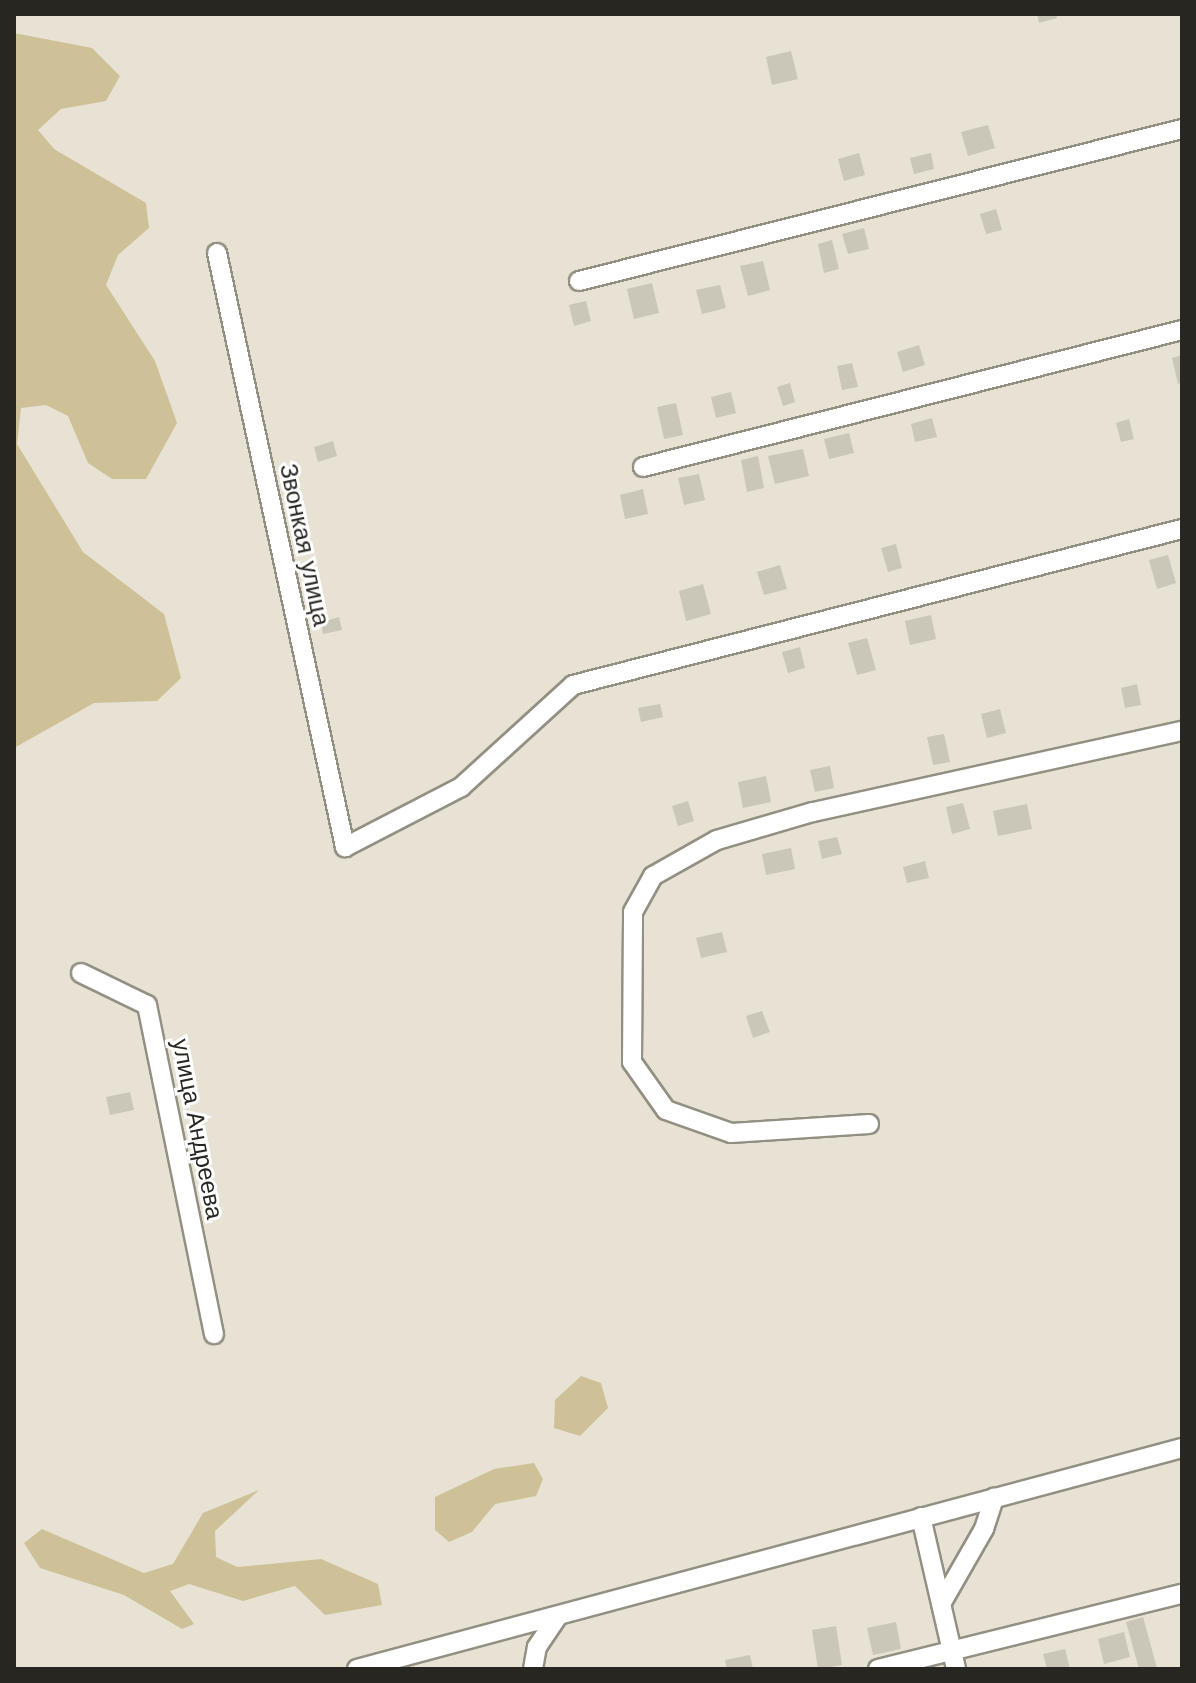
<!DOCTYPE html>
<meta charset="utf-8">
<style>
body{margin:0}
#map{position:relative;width:1196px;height:1683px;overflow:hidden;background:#e7e2d4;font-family:"Work Sans",sans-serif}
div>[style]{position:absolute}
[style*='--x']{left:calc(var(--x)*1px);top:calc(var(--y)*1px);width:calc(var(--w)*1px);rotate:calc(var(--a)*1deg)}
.green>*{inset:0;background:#cec198}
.building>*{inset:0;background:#cac6b8}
.roads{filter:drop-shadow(2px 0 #938f82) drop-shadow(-2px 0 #938f82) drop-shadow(0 2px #938f82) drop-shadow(0 -2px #938f82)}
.minor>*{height:18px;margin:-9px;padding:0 9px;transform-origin:9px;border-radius:9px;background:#fff}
span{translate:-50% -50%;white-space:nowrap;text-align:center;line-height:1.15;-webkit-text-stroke:6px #fff;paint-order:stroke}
.street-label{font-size:24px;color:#282621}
.frame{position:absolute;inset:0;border:16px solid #282621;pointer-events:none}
</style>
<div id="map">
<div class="green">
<i style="clip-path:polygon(14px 33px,92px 48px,120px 76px,106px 101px,61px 109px,38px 130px,54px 149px,146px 203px,149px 228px,118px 255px,106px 285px,155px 361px,177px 423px,146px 479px,112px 479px,88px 463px,68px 416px,46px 405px,21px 408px,17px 444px,83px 552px,164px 614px,181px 678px,157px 701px,94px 703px,14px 748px)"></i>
<i style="clip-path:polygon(581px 1376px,601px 1383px,608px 1408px,580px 1436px,554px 1428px,555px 1400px)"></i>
<i style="clip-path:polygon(534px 1463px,543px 1479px,536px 1496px,495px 1504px,472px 1532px,449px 1542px,435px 1530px,435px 1497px,494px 1469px)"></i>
<i style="clip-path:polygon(259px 1490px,215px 1531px,216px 1557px,237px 1567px,321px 1559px,378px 1584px,382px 1605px,325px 1615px,295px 1586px,243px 1601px,189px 1584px,170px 1591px,194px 1624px,182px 1629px,124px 1595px,40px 1568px,24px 1543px,42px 1529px,144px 1573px,173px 1564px,203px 1513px)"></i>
</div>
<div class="building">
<i style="clip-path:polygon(1037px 14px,1056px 14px,1057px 18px,1039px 23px)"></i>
<i style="clip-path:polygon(791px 51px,798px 79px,772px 85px,766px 57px)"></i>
<i style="clip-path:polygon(988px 125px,995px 148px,968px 156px,961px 132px)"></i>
<i style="clip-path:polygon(859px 153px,865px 175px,844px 181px,838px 159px)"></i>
<i style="clip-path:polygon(931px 153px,934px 169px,914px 174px,910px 158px)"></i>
<i style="clip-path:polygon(996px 209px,1002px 230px,986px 234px,980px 214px)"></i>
<i style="clip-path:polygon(864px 228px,869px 249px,848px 254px,842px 234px)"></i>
<i style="clip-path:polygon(832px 240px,839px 269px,824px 273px,818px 244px)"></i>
<i style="clip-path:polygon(763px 261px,770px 290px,748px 296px,740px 266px)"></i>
<i style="clip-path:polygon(652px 283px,659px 313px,634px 319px,627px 289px)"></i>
<i style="clip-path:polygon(720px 285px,726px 308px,702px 314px,696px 290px)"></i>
<i style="clip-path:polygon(586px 301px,591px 321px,574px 326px,569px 305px)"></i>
<i style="clip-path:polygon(919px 345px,925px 365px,903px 372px,897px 352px)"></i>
<i style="clip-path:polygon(1182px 355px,1182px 383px,1178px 384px,1172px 358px)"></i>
<i style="clip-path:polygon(852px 363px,858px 387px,842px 390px,837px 366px)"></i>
<i style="clip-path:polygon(790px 383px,795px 402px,783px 406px,777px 387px)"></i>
<i style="clip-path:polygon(731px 392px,736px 413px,716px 418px,711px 397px)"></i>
<i style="clip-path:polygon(676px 403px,683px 435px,664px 439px,657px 407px)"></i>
<i style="clip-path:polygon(932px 418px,937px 437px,915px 442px,911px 424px)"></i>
<i style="clip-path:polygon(1129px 419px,1134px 439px,1121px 442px,1116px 423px)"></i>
<i style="clip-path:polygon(849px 433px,854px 453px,829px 459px,824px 439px)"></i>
<i style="clip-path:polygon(333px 441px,337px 456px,318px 462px,314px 447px)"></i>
<i style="clip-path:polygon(803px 449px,809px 476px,775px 484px,768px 456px)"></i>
<i style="clip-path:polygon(758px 456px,764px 488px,747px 492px,741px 460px)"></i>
<i style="clip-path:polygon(699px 474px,705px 500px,684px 505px,678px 478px)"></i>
<i style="clip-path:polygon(643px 489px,648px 514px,625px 519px,620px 495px)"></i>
<i style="clip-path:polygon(896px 544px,902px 568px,888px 572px,881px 548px)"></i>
<i style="clip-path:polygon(1168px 555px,1176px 583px,1157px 589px,1149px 560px)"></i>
<i style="clip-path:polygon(780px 565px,787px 589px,764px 595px,757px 572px)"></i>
<i style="clip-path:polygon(703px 584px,711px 614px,686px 621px,679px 591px)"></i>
<i style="clip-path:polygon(931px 615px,936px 639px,910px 645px,905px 621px)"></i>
<i style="clip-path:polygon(339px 617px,342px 630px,323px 634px,321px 622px)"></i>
<i style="clip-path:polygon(867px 638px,876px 670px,857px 675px,848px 643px)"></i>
<i style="clip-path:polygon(800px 647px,805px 668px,788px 673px,782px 652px)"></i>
<i style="clip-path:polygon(1137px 684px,1141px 705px,1125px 708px,1121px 688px)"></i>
<i style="clip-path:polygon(660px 704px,663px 717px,641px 722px,638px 708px)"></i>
<i style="clip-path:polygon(1000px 709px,1006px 733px,987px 738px,981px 714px)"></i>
<i style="clip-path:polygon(944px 734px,950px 762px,933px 765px,927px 737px)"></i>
<i style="clip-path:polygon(830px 766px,834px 788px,815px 792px,810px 770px)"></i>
<i style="clip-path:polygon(766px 776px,771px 802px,743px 808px,738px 782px)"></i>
<i style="clip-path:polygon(688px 801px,694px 821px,678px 826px,672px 806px)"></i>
<i style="clip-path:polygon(963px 803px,970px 829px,952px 834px,946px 807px)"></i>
<i style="clip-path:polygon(1027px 804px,1032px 829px,998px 836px,993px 811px)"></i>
<i style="clip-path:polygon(837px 837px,842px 854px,822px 859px,818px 841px)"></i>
<i style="clip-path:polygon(791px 848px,795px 869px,766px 875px,762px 854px)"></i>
<i style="clip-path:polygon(925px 861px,929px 878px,907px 883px,903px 867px)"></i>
<i style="clip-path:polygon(722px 932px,727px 952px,701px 958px,696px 938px)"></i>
<i style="clip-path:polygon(762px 1011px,770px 1032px,753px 1038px,746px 1016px)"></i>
<i style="clip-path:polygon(130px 1092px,134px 1110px,110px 1115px,106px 1097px)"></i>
<i style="clip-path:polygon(1143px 1617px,1157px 1668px,1152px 1669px,1139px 1669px,1126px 1622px)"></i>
<i style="clip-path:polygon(896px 1622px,901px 1649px,873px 1655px,867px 1628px)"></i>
<i style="clip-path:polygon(836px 1626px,842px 1665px,818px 1669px,812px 1630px)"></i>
<i style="clip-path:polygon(1124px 1632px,1130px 1657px,1104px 1664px,1098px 1639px)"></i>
<i style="clip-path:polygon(1065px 1649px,1070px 1669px,1047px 1669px,1043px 1654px)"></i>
<i style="clip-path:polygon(750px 1655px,753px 1669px,727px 1669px,725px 1660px)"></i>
</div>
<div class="roads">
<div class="minor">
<i style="--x:217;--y:253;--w:608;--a:77.84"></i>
<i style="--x:345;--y:847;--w:131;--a:-27.3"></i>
<i style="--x:461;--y:787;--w:151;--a:-42.3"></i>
<i style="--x:573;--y:685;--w:629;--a:-14.37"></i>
<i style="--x:579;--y:281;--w:622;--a:-14.15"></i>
<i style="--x:643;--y:467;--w:556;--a:-14.26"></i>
<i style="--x:81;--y:973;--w:73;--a:25.9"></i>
<i style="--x:147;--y:1005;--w:336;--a:78.5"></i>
<i style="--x:869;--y:1124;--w:138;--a:176.3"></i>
<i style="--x:731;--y:1133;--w:69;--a:-160.5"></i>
<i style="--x:666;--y:1110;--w:59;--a:-125.3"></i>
<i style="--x:632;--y:1062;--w:150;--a:-89.6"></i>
<i style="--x:633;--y:912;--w:41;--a:-60.9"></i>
<i style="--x:653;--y:876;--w:73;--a:-29.4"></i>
<i style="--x:717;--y:840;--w:100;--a:-16.3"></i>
<i style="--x:813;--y:812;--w:378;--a:-12.4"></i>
<i style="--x:921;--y:1517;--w:156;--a:77"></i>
<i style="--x:941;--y:1604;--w:86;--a:-60.2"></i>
<i style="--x:984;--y:1529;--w:33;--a:-72"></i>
<i style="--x:357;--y:1669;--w:854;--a:-15"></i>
<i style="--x:533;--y:1669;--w:22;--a:-80"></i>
<i style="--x:537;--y:1647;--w:36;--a:-56"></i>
<i style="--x:878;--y:1669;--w:313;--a:-13.9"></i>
</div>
</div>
<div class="street-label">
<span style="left:304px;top:545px;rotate:78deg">Звонкая улица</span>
<span style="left:197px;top:1129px;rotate:79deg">улица Андреева</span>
</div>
<div class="frame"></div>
</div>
